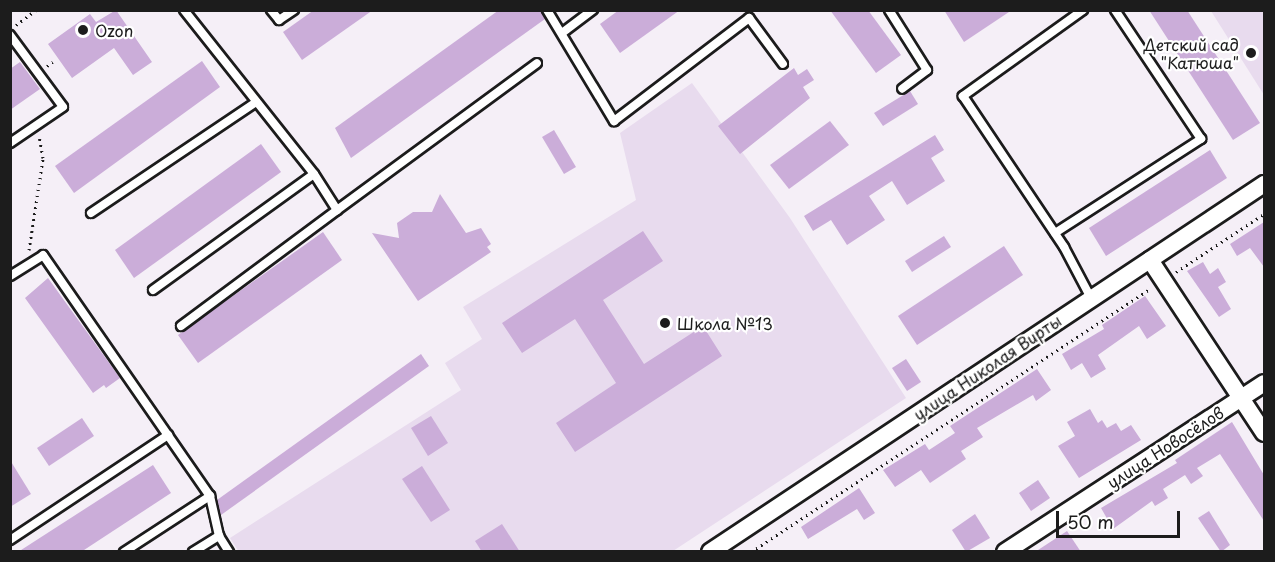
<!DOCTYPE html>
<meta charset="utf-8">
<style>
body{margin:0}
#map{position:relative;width:1275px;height:562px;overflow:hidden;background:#f5eff7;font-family:"Playpen Sans",sans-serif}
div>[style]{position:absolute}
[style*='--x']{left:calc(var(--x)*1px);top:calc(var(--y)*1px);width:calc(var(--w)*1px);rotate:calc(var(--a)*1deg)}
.built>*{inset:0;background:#e8dbee}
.building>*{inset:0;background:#cbadd9}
.path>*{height:3px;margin-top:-1.5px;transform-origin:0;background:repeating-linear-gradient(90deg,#1c1c1c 0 1.5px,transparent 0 6px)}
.roads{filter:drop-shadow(2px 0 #1c1c1c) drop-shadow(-2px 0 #1c1c1c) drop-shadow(0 2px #1c1c1c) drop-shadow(0 -2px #1c1c1c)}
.lane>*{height:8px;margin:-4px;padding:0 4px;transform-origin:4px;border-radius:4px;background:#fff}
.street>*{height:16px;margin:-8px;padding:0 8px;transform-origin:8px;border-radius:8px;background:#fff}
.dots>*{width:16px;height:16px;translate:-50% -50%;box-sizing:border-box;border:3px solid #fff;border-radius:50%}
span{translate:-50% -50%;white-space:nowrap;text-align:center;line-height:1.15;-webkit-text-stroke:4.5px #fff;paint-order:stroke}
.poi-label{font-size:16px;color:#1c1c1c}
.left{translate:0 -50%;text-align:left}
.right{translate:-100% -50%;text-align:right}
.street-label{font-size:16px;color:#1c1c1c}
.frame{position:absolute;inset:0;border:12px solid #1c1c1c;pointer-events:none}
.scale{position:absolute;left:1056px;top:511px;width:124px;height:27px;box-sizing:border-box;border:3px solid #1c1c1c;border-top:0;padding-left:8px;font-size:18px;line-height:21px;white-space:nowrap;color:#1c1c1c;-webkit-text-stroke:4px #fff;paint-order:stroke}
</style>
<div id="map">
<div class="built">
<i style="clip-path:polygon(1211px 11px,1264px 11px,1264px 95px)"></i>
<i style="clip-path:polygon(692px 83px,790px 218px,906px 398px,673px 551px,239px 552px,230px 538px,461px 390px,445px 363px,482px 339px,463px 307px,636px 200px,620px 133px)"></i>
</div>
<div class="building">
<i style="clip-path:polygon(116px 10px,152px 62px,133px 75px,114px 48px,72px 78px,48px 44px,90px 14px,96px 22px)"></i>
<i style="clip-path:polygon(314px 10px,373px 10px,302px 60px,283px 32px)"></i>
<i style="clip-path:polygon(499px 10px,541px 10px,545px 19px,351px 158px,335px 128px)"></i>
<i style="clip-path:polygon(619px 10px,680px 10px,620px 53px,600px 24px)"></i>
<i style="clip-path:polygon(830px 10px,868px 10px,901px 55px,876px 73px)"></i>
<i style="clip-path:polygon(944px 10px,1012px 10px,964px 42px)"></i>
<i style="clip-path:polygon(1149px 10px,1187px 10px,1260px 123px,1233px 140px)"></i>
<i style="clip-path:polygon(202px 61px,220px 87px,74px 193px,55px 166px)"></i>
<i style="clip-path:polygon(20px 62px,40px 89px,10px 110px,10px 69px)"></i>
<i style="clip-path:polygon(794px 68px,798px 75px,807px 69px,814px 80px,803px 87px,810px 98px,740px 154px,718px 126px)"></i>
<i style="clip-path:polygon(910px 91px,918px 104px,883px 126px,874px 113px)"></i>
<i style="clip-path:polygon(830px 121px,849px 145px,789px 189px,770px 165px)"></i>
<i style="clip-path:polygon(554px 130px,576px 167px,564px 174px,542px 137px)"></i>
<i style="clip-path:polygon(935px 135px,944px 150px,931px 158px,945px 181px,907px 205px,892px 181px,869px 196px,885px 220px,847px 245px,831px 220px,813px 231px,804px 216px)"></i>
<i style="clip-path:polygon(261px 144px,281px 172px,134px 278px,115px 250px)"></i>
<i style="clip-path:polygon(1210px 150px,1227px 178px,1106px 256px,1089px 228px)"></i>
<i style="clip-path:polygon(440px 194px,466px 233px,481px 228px,491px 244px,487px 247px,491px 252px,418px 301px,372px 233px,399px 238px,397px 223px,413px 212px,432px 212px)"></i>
<i style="clip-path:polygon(1264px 222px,1264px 267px,1250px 248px,1237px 256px,1230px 244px)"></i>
<i style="clip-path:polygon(643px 231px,663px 261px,603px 300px,644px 364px,703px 326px,722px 356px,575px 452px,556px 423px,616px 383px,575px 319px,522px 353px,502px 323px)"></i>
<i style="clip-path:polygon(323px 232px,342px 260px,198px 363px,178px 335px)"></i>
<i style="clip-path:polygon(944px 236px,951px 247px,912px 272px,905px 261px)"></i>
<i style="clip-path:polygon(1004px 246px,1023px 275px,917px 345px,898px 316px)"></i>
<i style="clip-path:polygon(1203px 262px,1210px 274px,1218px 268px,1226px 282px,1218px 287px,1231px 309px,1219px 317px,1187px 271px)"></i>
<i style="clip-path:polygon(48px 278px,120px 378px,106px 388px,104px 385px,93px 393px,25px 298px)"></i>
<i style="clip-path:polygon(1145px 296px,1166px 326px,1147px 339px,1139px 326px,1098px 355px,1106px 369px,1091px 378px,1082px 363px,1071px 370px,1062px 354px,1104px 329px,1102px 325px)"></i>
<i style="clip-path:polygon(421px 354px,429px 366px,221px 515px,217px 500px)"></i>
<i style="clip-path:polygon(906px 359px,921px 382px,907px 391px,892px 368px)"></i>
<i style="clip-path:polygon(1037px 369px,1051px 390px,1036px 401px,1033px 395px,977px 428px,983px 437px,961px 451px,966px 459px,930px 483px,921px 470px,895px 487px,883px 470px,925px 444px,929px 450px,955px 433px,950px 426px)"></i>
<i style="clip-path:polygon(1090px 409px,1098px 423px,1102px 420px,1107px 428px,1116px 423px,1121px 431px,1131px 425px,1141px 440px,1079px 478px,1058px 446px,1075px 436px,1067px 422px)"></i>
<i style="clip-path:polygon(431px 416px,448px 443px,428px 456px,411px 428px)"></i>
<i style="clip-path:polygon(82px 418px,94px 436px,49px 466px,37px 448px)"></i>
<i style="clip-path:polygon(1232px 422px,1264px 475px,1264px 521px,1220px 454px,1197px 468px,1203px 476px,1191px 484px,1185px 475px,1163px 489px,1168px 498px,1155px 506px,1152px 501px,1113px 529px,1101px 508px,1177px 463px,1175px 460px)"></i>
<i style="clip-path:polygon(10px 460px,31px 494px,10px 507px)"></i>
<i style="clip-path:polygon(153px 465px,171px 493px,81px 552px,18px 552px)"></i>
<i style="clip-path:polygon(422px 466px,450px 510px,431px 522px,402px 479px)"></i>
<i style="clip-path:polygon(1038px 480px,1050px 498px,1031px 511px,1019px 493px)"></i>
<i style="clip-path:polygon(859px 488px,875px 513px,864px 520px,857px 509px,808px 539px,801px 527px)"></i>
<i style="clip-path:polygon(1209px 511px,1230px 545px,1221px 552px,1198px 518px)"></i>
<i style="clip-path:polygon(975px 514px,990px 538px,966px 552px,952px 530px)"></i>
<i style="clip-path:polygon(502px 524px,520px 552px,482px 552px,475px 541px)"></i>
<i style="clip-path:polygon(1067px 531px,1081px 552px,1035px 552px)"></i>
</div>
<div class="path">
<i style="--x:16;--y:25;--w:25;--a:-37"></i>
<i style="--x:47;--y:66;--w:7;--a:-34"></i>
<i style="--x:29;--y:250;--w:93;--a:-81.3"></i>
<i style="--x:43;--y:158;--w:22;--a:-100"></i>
<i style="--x:1176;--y:272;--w:105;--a:-33.4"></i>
<i style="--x:751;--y:552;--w:478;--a:-33.4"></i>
</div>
<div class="roads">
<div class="lane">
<i style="--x:184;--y:10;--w:209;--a:51.6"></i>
<i style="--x:314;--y:174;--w:43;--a:57.4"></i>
<i style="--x:337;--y:210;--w:248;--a:-36.3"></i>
<i style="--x:271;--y:10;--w:13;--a:51"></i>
<i style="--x:279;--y:20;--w:18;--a:-34"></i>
<i style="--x:547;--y:10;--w:130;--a:58.9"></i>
<i style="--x:614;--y:121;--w:170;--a:-37.3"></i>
<i style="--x:749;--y:18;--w:57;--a:53.5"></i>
<i style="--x:889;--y:10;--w:71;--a:57.7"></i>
<i style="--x:927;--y:70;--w:31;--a:143"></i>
<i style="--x:1083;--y:10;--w:148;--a:144.4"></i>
<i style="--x:963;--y:96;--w:182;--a:56.2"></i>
<i style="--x:1064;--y:247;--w:58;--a:62.1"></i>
<i style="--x:562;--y:33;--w:39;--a:-37"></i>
<i style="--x:10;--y:35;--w:89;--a:53.6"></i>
<i style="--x:63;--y:107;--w:64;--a:145.8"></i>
<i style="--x:91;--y:213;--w:199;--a:-33.9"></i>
<i style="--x:1055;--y:233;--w:174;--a:-32.8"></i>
<i style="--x:1201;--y:139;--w:155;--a:-123.7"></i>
<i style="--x:10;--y:276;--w:39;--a:-32"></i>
<i style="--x:43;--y:255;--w:293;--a:55.3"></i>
<i style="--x:210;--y:496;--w:41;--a:77.3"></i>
<i style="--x:219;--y:536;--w:19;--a:58"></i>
<i style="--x:153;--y:290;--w:198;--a:-35.8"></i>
<i style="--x:181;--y:326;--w:194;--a:-36.6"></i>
<i style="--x:10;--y:540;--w:190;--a:-33.6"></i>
<i style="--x:124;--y:552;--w:103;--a:-33.1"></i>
<i style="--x:193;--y:552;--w:31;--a:-32"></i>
</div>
<div class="street">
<i style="--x:1150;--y:260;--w:207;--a:56.6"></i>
<i style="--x:710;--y:552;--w:665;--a:-33.59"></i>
<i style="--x:1005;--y:552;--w:309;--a:-33.1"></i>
</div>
</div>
<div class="dots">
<i style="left:83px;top:30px;background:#1c1c1c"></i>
<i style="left:1251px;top:53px;background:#1c1c1c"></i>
<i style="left:665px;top:323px;background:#1c1c1c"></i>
</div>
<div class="poi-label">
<span class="left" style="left:95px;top:30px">Ozon</span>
<span class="right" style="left:1239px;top:53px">Детский сад<br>"Катюша"</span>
<span class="left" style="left:677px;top:323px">Школа №13</span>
</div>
<div class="street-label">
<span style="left:987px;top:367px;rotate:-34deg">улица Николая Вирты</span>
<span style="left:1165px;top:447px;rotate:-33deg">улица Новосёлов</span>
</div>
<div class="frame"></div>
<div class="scale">50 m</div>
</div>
